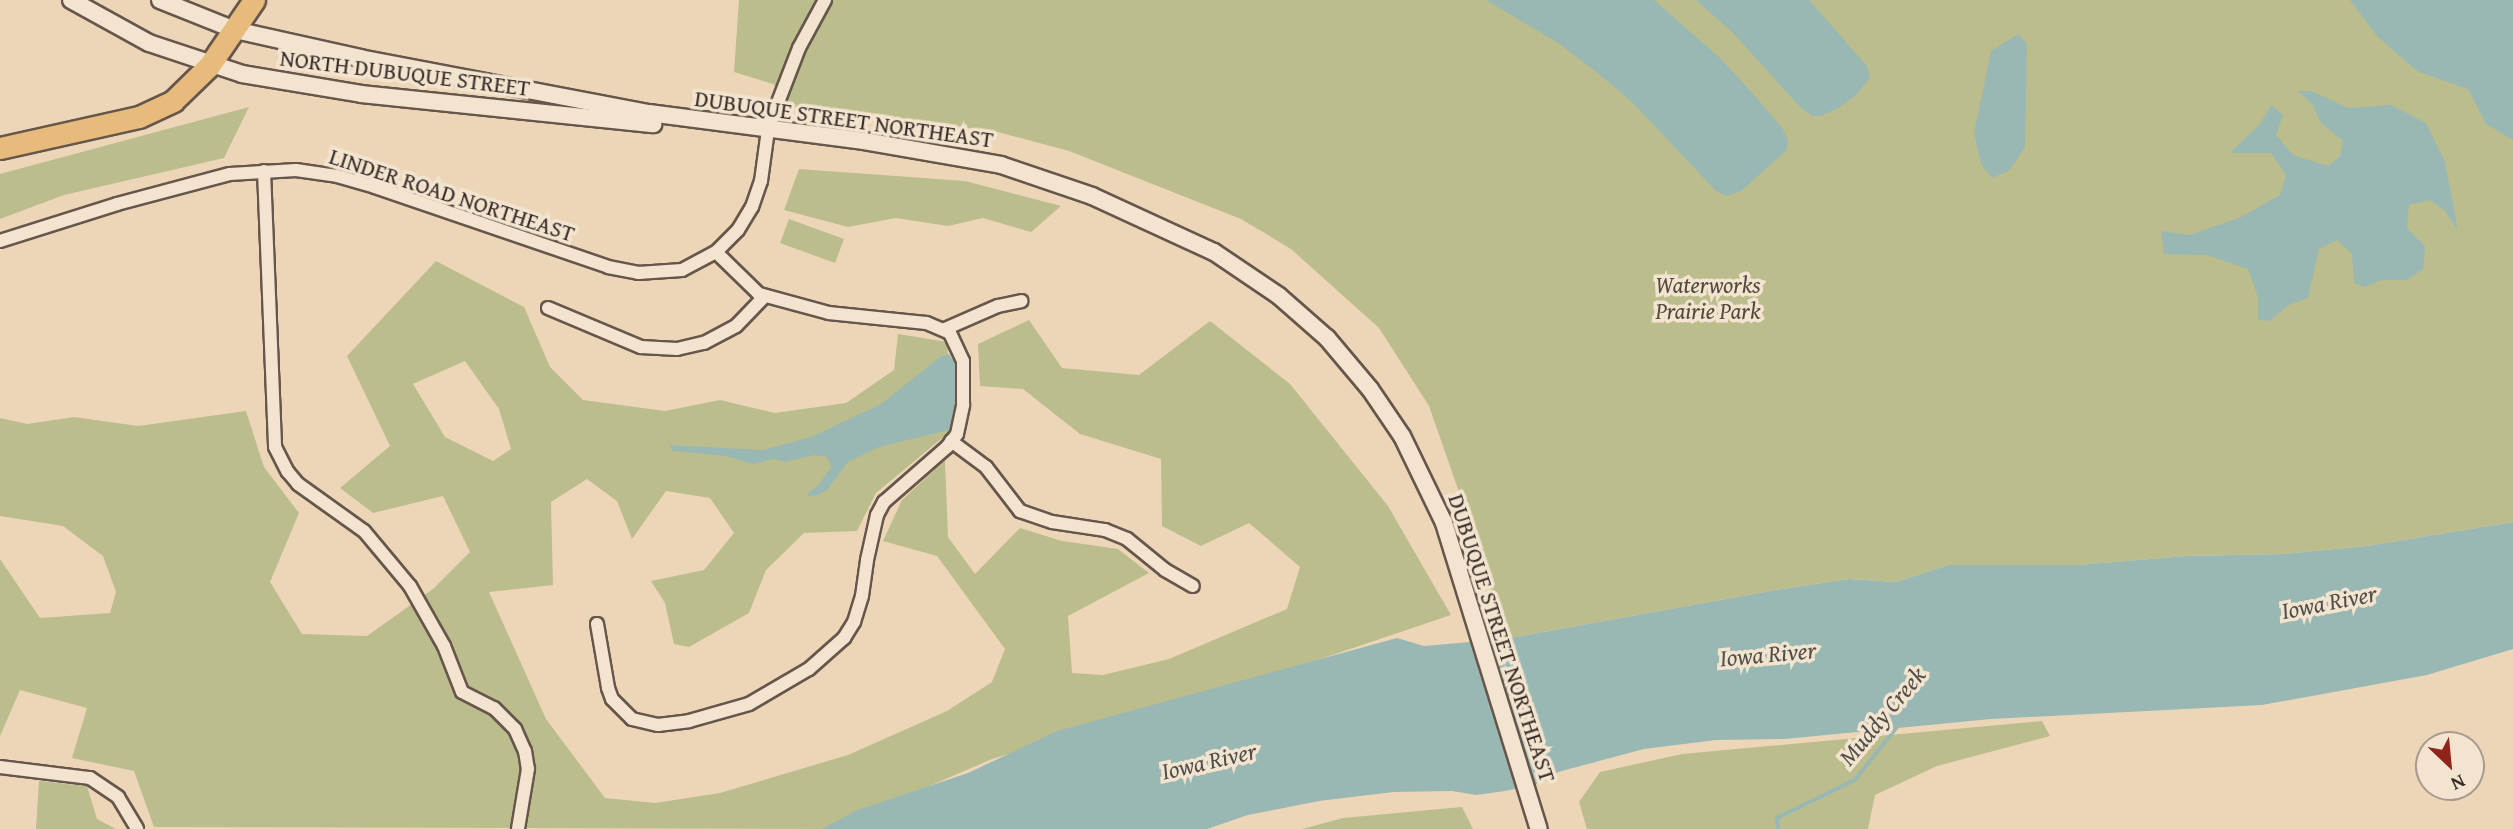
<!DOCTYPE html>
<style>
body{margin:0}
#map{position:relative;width:2513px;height:829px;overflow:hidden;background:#edd6b7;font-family:"Gentium Book Plus",serif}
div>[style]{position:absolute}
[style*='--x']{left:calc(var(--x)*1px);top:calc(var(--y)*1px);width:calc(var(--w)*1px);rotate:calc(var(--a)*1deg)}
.green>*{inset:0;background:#bcbd8c}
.water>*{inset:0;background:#9ab8b3}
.stream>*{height:3.5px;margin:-1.75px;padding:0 1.75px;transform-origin:1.75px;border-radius:1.75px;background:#9ab8b3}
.roads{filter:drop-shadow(2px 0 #66564b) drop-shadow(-2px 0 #66564b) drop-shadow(0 2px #66564b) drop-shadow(0 -2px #66564b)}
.minor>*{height:12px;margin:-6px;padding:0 6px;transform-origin:6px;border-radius:6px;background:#f3e4d0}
.secondary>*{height:16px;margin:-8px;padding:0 8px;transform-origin:8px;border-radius:8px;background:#f3e4d0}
.motorway>*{height:21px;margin:-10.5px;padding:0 10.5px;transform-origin:10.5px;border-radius:10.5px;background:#e6bb7c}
span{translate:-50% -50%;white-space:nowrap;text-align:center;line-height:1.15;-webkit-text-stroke:7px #f3e4d0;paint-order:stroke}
.street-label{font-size:23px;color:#392c27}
.park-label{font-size:23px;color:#53493b;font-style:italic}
.water-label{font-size:24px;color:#514f4a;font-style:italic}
.north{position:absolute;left:2415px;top:731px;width:70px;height:70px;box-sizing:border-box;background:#f3e4d0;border:2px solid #a99a8c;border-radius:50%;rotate:154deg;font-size:19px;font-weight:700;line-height:28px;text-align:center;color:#392c27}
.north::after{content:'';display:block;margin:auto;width:24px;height:32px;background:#8f2418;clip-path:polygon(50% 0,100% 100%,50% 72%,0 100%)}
</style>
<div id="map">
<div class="green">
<i style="clip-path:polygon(739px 0,2513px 0,2513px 522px,2367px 546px,2284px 554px,2186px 556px,2077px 565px,1948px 565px,1896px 582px,1849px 579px,1782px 589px,1505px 639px,1481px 555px,1429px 406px,1379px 328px,1291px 249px,1241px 219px,1069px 151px,994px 131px,777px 105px,782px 92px,773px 84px,734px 72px)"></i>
<i style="clip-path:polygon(249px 107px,224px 158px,64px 195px,0 219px,0 174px)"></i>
<i style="clip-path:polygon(799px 169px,965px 181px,1061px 206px,1031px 232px,983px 218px,948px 226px,896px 218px,848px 227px,784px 210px)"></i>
<i style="clip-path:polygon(789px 219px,844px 239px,835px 263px,780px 243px)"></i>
<i style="clip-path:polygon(evenodd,436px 261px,524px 307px,550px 367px,583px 400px,665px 411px,720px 400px,775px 413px,846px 403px,894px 370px,898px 334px,947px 342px,953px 429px,876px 493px,857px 531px,804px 533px,766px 570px,749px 613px,689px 647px,674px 644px,665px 603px,651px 581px,704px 570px,734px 533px,710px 498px,666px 491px,632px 539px,617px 501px,587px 479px,551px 502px,553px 585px,489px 592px,546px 719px,605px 798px,655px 803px,720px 793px,848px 755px,947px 711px,992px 682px,1005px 649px,937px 556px,883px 541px,902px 500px,945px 460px,948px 537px,975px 574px,1020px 528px,1062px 541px,1118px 549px,1149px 573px,1068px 616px,1072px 673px,1103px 675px,1169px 659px,1287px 609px,1300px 567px,1249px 523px,1201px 546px,1162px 526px,1161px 459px,1080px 434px,1023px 389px,980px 386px,978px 344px,1029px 320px,1062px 368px,1139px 375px,1210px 321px,1290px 384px,1388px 506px,1451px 615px,1252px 682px,992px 759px,830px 829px,154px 827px,134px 771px,72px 758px,87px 708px,20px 690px,0 736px,0 559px,40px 618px,110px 613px,116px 592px,103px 556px,63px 526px,0 516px,0 418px,27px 424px,74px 417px,138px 426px,246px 411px,264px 467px,299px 513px,270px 582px,302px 634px,367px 636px,433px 589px,470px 552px,443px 496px,373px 513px,340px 488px,390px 446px,347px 356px,436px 261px,465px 361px,499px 409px,511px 449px,493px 461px,445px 437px,413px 384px,465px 361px)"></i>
<i style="clip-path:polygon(2042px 721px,2050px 736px,1937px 766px,1875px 795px,1868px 829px,1587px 829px,1579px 802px,1600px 772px,1682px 754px)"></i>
<i style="clip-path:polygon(39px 781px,87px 786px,97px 819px,116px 829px,36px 829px)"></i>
<i style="clip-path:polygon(1462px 807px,1473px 829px,1302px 829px,1343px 818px)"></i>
</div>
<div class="water">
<i style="clip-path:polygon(1486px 0,1654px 0,1720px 58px,1756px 97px,1783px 129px,1788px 140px,1787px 150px,1741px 191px,1727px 196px,1716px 191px,1631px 101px,1595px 71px,1558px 43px)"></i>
<i style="clip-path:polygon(1696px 0,1809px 0,1867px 66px,1870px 78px,1856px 95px,1840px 107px,1821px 116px,1812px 116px,1801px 108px,1732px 32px)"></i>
<i style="clip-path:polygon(2350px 0,2513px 0,2513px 140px,2486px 124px,2468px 89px,2419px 72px,2404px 60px,2377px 36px)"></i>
<i style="clip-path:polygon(2018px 34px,2027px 44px,2025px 147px,2010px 170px,1992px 178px,1981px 164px,1974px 133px,1991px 51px)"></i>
<i style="clip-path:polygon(2298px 91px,2312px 91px,2348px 108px,2391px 105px,2426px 123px,2445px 162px,2458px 231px,2445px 211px,2430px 200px,2409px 205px,2407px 228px,2425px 246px,2423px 269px,2407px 280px,2381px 280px,2365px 287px,2354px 283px,2352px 254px,2337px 240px,2319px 249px,2308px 298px,2289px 305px,2269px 321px,2258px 320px,2258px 298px,2248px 269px,2207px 255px,2164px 254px,2161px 231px,2190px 235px,2241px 217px,2280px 195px,2286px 175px,2271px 153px,2230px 153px,2260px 124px,2271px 105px,2283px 115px,2276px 135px,2293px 155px,2328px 166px,2340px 156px,2343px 141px,2321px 123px,2312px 104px)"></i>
<i style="clip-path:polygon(949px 354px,959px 370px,959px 408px,953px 429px,879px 447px,848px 462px,827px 490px,818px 495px,808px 496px,808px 493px,818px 486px,831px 467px,827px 457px,815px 455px,785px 462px,774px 459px,753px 464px,725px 456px,673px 451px,668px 445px,763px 450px,811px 437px,881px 404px,940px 357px)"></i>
<i style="clip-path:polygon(2513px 522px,2513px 649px,2427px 675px,2262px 705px,1991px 719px,1785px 739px,1716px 740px,1644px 749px,1558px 772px,1542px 783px,1505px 791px,1476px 795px,1452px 791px,1394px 792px,1319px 801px,1248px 815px,1207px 829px,822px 829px,855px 811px,968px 773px,1057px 731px,1397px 638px,1424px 646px,1505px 639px,1782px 589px,1849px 579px,1896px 582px,1948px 565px,2077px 565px,2186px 556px,2284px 554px,2367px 546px)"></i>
</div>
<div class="stream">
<i style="--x:1778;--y:829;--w:11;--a:-95"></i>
<i style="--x:1777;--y:818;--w:87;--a:-26"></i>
<i style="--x:1855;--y:780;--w:68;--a:-51.6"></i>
</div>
<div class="roads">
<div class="minor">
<i style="--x:264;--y:171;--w:276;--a:87.7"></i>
<i style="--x:275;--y:447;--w:28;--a:63"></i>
<i style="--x:288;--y:472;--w:16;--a:50"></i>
<i style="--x:298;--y:484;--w:81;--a:35.5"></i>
<i style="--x:364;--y:531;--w:72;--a:50.1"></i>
<i style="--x:410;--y:586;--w:69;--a:60.5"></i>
<i style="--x:444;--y:646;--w:49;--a:68.6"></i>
<i style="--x:462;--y:692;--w:36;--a:27"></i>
<i style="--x:494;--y:708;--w:30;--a:45"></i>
<i style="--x:515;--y:729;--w:24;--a:66"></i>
<i style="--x:525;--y:751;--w:18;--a:81"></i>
<i style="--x:528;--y:769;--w:61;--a:99.5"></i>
<i style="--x:0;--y:241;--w:123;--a:-17.5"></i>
<i style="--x:117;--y:204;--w:117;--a:-14.9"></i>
<i style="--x:230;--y:174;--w:66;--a:-3.5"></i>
<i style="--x:296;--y:170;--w:41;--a:8.3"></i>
<i style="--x:337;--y:176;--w:40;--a:16"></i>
<i style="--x:375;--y:187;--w:246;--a:18.9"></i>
<i style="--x:608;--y:267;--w:31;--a:11"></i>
<i style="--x:638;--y:273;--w:44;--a:-3.9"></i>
<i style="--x:682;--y:270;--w:38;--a:-28"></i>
<i style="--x:716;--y:252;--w:31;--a:-45"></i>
<i style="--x:738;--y:230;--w:27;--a:-59"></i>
<i style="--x:752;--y:207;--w:28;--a:-71"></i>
<i style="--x:761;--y:181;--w:51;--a:-82.2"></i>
<i style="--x:768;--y:130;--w:27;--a:-70"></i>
<i style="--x:777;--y:105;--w:61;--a:-68.9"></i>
<i style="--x:799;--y:48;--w:55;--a:-61.6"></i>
<i style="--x:548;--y:308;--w:101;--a:22.8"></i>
<i style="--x:641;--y:347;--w:36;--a:3"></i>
<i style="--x:677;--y:349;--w:28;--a:-13"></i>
<i style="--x:704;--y:343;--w:36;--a:-28"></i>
<i style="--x:736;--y:326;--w:42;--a:-46"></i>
<i style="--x:945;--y:329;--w:58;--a:-23.5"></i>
<i style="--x:998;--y:306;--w:24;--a:-12"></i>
<i style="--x:951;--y:441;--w:44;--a:36.6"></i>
<i style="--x:986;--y:467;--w:56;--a:52.3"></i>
<i style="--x:1020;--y:511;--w:34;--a:19"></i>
<i style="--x:1052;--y:522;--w:54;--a:8.6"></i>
<i style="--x:1105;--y:530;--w:24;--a:22"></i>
<i style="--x:1127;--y:539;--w:49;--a:39.2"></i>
<i style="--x:1165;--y:570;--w:32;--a:30"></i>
<i style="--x:597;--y:624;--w:65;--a:80.2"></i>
<i style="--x:608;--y:688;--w:12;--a:70"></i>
<i style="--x:612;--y:699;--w:28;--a:45"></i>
<i style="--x:632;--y:719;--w:27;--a:13"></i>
<i style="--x:658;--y:725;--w:31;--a:-7"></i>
<i style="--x:689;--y:721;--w:62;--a:-15.8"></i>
<i style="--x:749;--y:704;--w:69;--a:-30.3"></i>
<i style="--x:809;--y:669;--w:47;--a:-41.5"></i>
<i style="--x:844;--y:638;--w:19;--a:-58"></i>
<i style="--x:854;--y:622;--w:27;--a:-73"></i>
<i style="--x:862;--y:596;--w:36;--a:-82"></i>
<i style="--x:867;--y:560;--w:46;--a:-77.5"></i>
<i style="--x:877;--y:515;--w:15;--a:-62"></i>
<i style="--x:884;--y:502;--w:84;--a:-41.1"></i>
<i style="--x:947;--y:447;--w:16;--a:-52"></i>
<i style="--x:957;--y:434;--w:30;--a:-78"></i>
<i style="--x:963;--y:405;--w:44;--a:-90"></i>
<i style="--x:963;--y:361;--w:31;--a:-115"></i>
<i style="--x:950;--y:333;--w:26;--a:-157"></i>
<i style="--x:926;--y:323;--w:98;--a:-174.1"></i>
<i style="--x:829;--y:313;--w:73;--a:-164.8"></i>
<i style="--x:759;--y:294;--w:60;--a:-135.7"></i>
<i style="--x:0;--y:767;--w:91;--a:7"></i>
<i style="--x:90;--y:778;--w:34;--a:34"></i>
<i style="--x:118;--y:797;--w:37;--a:59"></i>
</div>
<div class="secondary">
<i style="--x:71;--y:0;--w:89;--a:28.9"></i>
<i style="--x:149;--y:43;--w:98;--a:18.4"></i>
<i style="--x:242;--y:74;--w:121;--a:9.5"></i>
<i style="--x:361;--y:94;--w:294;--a:5.9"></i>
<i style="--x:160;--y:0;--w:81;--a:21.8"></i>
<i style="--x:235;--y:30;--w:128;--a:12.6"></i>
<i style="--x:360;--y:58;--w:294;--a:10.8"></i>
<i style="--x:649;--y:113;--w:217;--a:7.4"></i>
<i style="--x:864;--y:141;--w:139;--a:9.9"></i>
<i style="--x:1001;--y:165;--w:96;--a:18.8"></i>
<i style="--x:1092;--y:196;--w:134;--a:24.7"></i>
<i style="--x:1214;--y:252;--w:78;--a:34.1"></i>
<i style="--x:1279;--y:296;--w:64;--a:41.2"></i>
<i style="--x:1327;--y:338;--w:67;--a:49.9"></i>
<i style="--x:1370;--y:389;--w:57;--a:55.8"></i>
<i style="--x:1402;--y:436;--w:97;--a:64.2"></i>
<i style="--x:1444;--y:523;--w:320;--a:72.8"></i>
</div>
<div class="motorway">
<i style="--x:0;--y:148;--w:142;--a:-12.6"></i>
<i style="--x:139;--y:117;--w:38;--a:-25"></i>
<i style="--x:173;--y:101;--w:50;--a:-44.2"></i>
<i style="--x:209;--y:66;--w:80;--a:-55.7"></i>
</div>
</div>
<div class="street-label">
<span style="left:405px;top:73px;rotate:7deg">NORTH DUBUQUE STREET</span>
<span style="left:844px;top:119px;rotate:8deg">DUBUQUE STREET NORTHEAST</span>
<span style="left:452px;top:195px;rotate:18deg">LINDER ROAD NORTHEAST</span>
<span style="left:1502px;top:638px;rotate:72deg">DUBUQUE STREET NORTHEAST</span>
</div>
<div class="park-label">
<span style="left:1708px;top:298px">Waterworks<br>Prairie Park</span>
</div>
<div class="water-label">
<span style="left:2329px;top:602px;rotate:-11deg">Iowa River</span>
<span style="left:1768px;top:654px;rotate:-5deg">Iowa River</span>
<span style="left:1882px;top:716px;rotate:-50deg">Muddy Creek</span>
<span style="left:1209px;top:761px;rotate:-13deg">Iowa River</span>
</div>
<div class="north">N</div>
</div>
